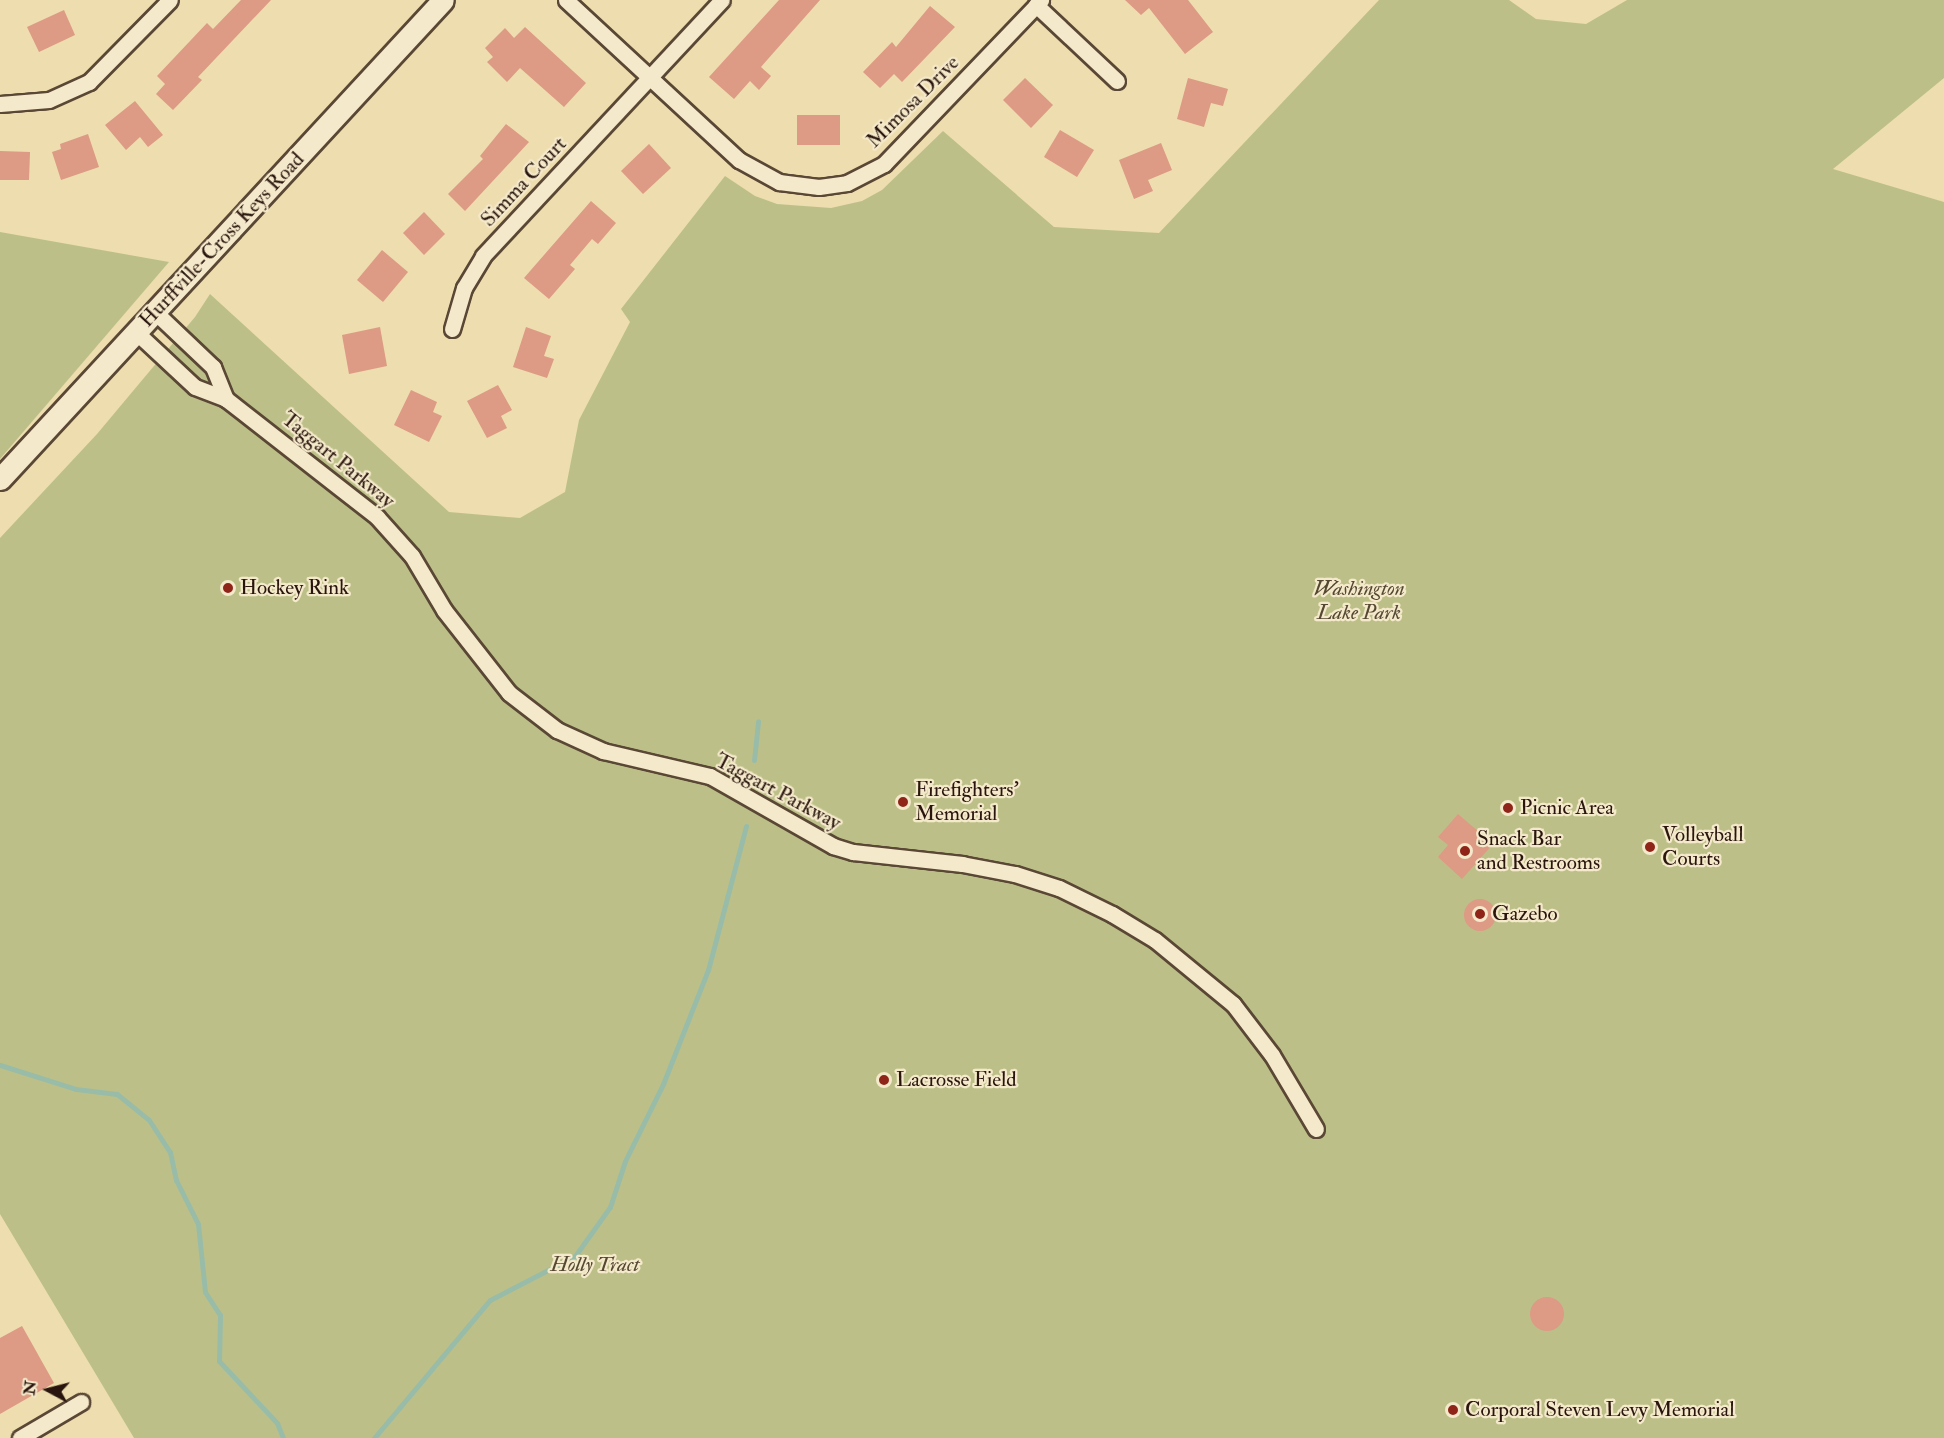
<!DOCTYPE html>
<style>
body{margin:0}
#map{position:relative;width:1944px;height:1438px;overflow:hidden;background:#eeddae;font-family:"IM FELL Double Pica",serif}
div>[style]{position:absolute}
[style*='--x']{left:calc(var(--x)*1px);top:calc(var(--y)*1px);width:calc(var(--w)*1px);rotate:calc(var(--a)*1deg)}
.green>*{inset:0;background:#bcc088}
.stream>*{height:5px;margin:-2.5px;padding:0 2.5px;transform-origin:2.5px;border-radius:2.5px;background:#99bca9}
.building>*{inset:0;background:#dd9a84}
.round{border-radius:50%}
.roads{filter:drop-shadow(2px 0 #5a4735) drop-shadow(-2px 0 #5a4735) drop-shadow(0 2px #5a4735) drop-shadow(0 -2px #5a4735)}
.street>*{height:15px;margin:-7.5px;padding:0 7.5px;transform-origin:7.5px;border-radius:7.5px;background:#f4e9ca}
.secondary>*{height:21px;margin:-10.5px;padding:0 10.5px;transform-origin:10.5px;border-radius:10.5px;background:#f4e9ca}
.dots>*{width:16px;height:16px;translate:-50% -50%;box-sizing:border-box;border:3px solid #f4e9ca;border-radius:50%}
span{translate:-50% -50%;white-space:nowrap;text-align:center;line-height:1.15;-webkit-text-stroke:4.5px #f4e9ca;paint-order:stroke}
.street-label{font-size:21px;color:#29150d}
.poi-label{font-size:21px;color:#29150d}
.left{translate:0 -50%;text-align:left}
.park-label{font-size:21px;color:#554832;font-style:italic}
.north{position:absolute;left:18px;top:1360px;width:60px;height:60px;-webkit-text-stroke:4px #f4e9ca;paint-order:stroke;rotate:277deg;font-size:16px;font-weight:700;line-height:24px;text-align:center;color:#29150d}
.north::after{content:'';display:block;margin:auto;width:21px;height:27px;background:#29150d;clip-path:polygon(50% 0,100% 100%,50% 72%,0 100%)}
</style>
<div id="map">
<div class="green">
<i style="clip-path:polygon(1379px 0,1509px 0,1536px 19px,1586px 24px,1627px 0,1944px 0,1944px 78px,1833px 169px,1944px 202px,1944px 1438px,134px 1438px,0 1214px,0 538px,97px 434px,195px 317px,210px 294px,449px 512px,520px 518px,565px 492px,579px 420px,630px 322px,621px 309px,725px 176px,755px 196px,777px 204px,831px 208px,862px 201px,882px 190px,943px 131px,1054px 227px,1159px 233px)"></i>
<i style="clip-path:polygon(0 232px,169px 262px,0 459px)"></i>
</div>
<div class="stream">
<i style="--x:754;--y:760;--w:39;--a:-84"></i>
<i style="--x:0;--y:1065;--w:80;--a:17.5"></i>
<i style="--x:76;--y:1089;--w:41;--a:7"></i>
<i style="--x:117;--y:1094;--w:41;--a:39.1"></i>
<i style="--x:149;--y:1120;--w:38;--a:57"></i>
<i style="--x:170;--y:1152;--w:29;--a:78"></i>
<i style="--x:176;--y:1180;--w:49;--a:63.4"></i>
<i style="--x:198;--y:1224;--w:68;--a:84.1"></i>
<i style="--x:205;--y:1292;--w:27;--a:57"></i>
<i style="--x:220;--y:1315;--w:46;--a:91.2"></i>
<i style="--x:219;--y:1361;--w:85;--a:46.9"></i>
<i style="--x:277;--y:1423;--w:16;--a:68"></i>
<i style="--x:374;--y:1438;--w:180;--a:-50"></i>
<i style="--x:490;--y:1300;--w:96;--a:-27.4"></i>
<i style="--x:575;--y:1256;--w:60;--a:-54.5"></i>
<i style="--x:610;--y:1207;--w:48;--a:-71.9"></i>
<i style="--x:625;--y:1161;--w:86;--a:-63.7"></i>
<i style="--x:663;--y:1084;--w:123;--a:-68.5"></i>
<i style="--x:708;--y:970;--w:149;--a:-75.2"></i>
</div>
<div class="building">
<i style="clip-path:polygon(241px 0,271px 0,198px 77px,202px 80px,173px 110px,156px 94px,165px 84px,157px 76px,207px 23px,213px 29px)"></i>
<i style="clip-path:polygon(779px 0,820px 0,761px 67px,771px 76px,759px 90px,750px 81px,734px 99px,709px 77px)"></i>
<i style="clip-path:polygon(1125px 0,1188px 0,1213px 32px,1185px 54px,1149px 8px,1141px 15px)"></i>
<i style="clip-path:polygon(930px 6px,955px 27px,902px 82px,894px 74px,880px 88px,863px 72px,892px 42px,896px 47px)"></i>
<i style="clip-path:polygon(64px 10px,75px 35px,39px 52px,27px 27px)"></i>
<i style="clip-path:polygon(525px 27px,586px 83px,564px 107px,520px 68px,507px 82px,487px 62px,493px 57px,485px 48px,505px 28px,514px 38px)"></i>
<i style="clip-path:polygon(1025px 78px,1053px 105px,1031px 128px,1003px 100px)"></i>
<i style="clip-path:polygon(1188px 78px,1228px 89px,1223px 106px,1211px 103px,1204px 127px,1177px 119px)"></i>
<i style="clip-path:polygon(135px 101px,163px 135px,148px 147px,140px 137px,126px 150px,105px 125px)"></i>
<i style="clip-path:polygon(797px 115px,840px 115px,840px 145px,797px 145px)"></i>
<i style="clip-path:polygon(506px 124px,529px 142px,465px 211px,448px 194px,483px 159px,480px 156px)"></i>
<i style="clip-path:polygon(1060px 130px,1094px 150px,1077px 177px,1044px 157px)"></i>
<i style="clip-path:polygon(88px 134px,99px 167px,61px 180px,52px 152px,61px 149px,60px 144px)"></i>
<i style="clip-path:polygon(1161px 143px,1172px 170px,1148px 180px,1153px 191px,1134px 199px,1119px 160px)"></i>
<i style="clip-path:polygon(649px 144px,671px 168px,643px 194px,621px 171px)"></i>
<i style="clip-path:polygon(0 151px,30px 152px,29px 180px,0 180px)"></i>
<i style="clip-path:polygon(591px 201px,616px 223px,598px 244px,592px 239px,570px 265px,575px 269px,549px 299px,524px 278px)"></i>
<i style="clip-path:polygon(424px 212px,445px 234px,424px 255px,403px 233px)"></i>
<i style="clip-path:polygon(382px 250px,408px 272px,383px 302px,357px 280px)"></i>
<i style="clip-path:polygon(380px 327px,387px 366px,349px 374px,342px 335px)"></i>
<i style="clip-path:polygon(526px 327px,551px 336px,544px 356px,554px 359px,547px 378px,513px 367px)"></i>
<i style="clip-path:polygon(498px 385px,512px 410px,501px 416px,507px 428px,487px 438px,467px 401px)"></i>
<i style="clip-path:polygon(411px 390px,437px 402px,433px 412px,442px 416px,429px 442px,394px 425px)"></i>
<i style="clip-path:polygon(1458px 814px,1493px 844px,1462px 879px,1438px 857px,1448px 845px,1438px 837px)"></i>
<i class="round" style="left:1464px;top:899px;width:32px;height:32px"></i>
<i class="round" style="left:1530px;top:1297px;width:34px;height:34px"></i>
<i style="clip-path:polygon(22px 1326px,54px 1383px,0 1414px,0 1338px)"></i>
</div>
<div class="roads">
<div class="street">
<i style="--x:566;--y:0;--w:236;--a:42.8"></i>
<i style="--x:739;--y:160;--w:46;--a:28.8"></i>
<i style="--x:779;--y:182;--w:40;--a:7.1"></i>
<i style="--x:819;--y:187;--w:28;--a:-8"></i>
<i style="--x:847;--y:183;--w:42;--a:-27.2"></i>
<i style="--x:884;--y:164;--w:227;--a:-46.2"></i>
<i style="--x:1036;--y:5;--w:111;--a:43.2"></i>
<i style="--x:0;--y:104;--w:49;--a:-4.7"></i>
<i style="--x:49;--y:100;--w:44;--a:-24.2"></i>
<i style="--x:89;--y:82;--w:115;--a:-45.4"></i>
<i style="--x:156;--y:313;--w:79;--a:43.5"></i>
<i style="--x:213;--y:367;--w:35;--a:68"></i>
<i style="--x:452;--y:329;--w:43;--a:-73.7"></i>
<i style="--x:464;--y:288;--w:37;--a:-59"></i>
<i style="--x:483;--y:256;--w:350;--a:-47"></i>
<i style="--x:137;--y:333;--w:79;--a:43"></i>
<i style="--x:195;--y:387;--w:33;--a:21"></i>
<i style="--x:226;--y:399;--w:192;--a:38"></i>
<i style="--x:377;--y:517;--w:52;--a:48.1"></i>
<i style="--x:412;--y:556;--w:63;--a:59.3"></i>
<i style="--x:444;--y:610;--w:105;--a:51.9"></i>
<i style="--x:509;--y:693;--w:61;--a:37.6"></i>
<i style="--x:557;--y:730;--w:51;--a:24.5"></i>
<i style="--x:603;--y:751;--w:110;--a:13.2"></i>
<i style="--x:710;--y:776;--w:142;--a:29.6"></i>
<i style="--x:833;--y:846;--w:21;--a:17"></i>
<i style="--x:853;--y:852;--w:110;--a:6.3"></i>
<i style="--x:962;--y:864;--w:54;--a:10.7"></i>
<i style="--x:1015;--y:874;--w:46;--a:17.7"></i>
<i style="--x:1059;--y:888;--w:59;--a:26.1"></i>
<i style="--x:1112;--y:914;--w:50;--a:31.2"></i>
<i style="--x:1155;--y:940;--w:101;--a:39.4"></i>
<i style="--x:1233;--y:1004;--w:64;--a:52.6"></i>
<i style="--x:1272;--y:1055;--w:86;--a:59.3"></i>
<i style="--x:20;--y:1438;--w:71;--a:-30.5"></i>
</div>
<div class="secondary">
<i style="--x:0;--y:479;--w:652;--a:-47.24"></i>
</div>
</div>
<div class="dots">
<i style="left:228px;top:588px;background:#8f2418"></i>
<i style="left:903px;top:802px;background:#8f2418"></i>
<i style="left:1508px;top:808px;background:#8f2418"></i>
<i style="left:1650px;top:847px;background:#8f2418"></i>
<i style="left:1465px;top:851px;background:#8f2418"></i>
<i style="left:1480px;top:914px;background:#8f2418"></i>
<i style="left:884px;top:1080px;background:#8f2418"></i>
<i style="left:1453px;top:1410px;background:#8f2418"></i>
</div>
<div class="street-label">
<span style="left:913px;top:102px;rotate:-45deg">Mimosa Drive</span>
<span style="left:524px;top:182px;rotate:-47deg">Simma Court</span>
<span style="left:222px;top:240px;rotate:-47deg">Hurffville-Cross Keys Road</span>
<span style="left:338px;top:460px;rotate:39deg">Taggart Parkway</span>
<span style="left:778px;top:792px;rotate:28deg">Taggart Parkway</span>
</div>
<div class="poi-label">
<span class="left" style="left:240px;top:588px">Hockey Rink</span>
<span class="left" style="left:915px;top:802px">Firefighters'<br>Memorial</span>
<span class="left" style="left:1520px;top:808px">Picnic Area</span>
<span class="left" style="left:1662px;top:847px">Volleyball<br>Courts</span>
<span class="left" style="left:1477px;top:851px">Snack Bar<br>and Restrooms</span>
<span class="left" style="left:1492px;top:914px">Gazebo</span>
<span class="left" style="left:896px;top:1080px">Lacrosse Field</span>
<span class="left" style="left:1465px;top:1410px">Corporal Steven Levy Memorial</span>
</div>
<div class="park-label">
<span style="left:1359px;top:601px">Washington<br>Lake Park</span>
<span style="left:595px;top:1265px">Holly Tract</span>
</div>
<div class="north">N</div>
</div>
